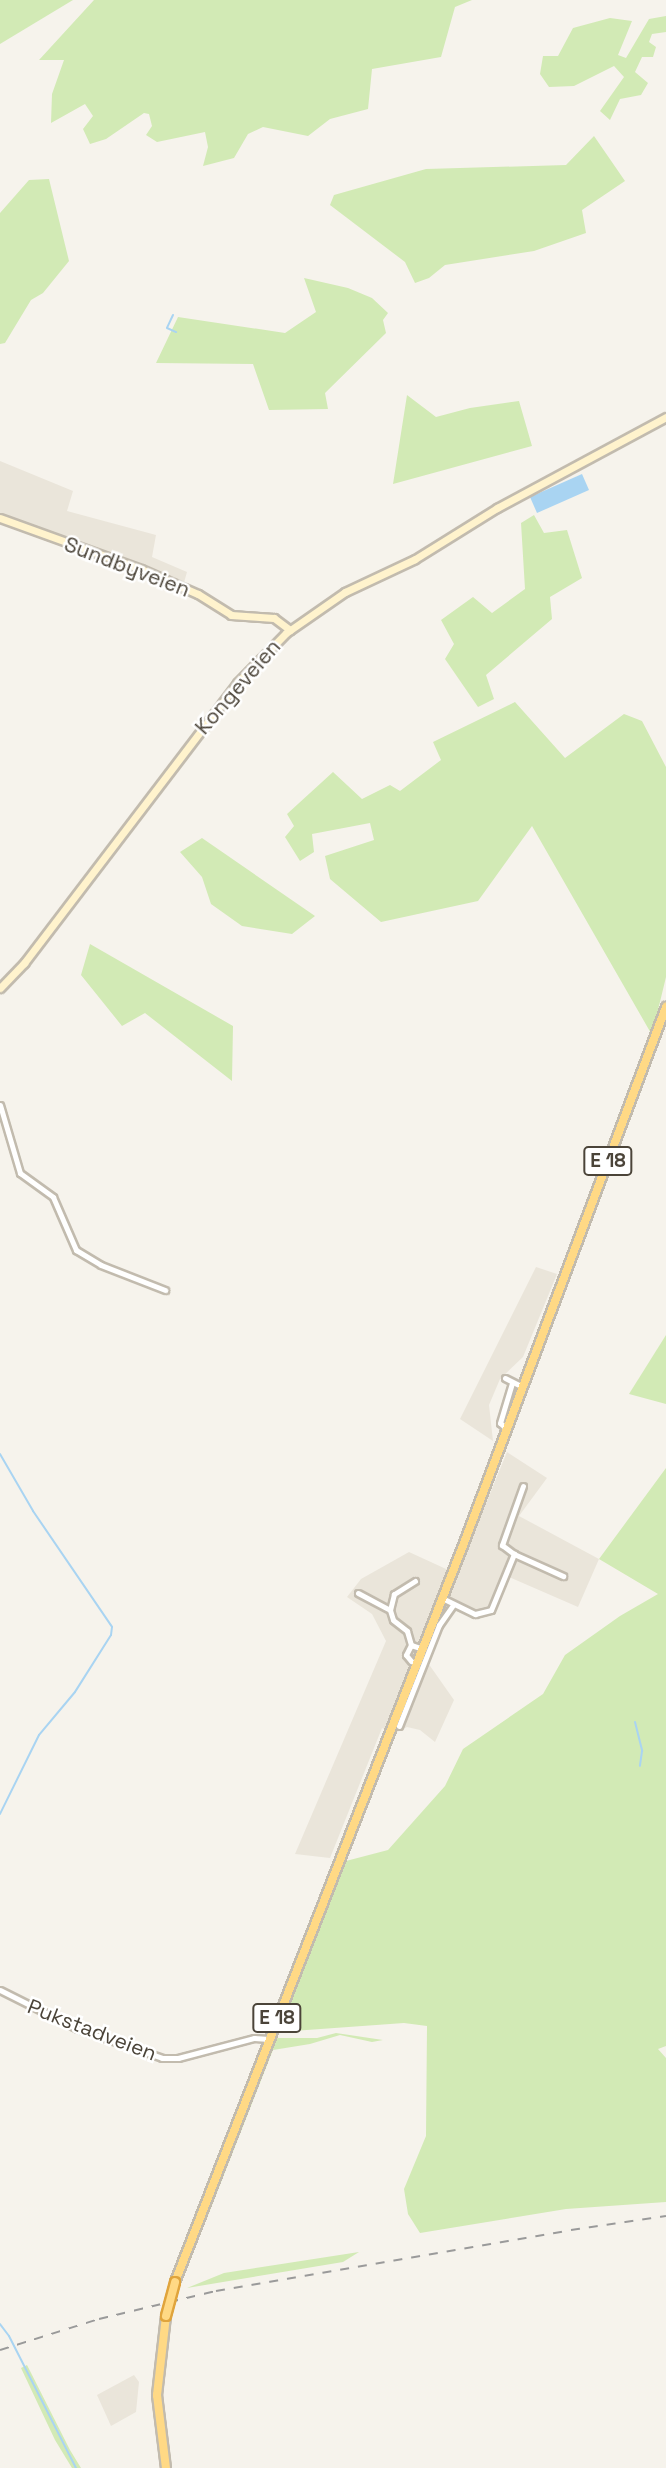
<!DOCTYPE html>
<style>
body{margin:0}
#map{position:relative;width:666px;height:2468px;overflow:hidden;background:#f6f3ec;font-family:"Space Grotesk",sans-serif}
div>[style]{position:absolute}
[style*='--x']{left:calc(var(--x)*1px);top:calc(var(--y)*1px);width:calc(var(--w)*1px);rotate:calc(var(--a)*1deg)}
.residential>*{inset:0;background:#eae5da}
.green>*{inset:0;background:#d2eab5}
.water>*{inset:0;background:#a9d4f2}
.stream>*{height:2px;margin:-1px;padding:0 1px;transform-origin:1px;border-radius:1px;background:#a9d4f2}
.roads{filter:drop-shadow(2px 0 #c2bbae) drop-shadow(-2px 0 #c2bbae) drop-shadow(0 2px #c2bbae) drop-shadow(0 -2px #c2bbae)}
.minor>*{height:5px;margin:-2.5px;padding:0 2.5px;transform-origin:2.5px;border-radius:2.5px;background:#fff}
.secondary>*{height:7px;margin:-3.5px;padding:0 3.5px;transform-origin:3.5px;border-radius:3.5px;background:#fff3cd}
.trunk>*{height:8px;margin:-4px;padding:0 4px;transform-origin:4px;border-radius:4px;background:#ffd985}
.rail>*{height:2px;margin-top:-1px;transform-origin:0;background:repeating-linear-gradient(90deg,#9a9a9a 0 9px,transparent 0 18px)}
.bridges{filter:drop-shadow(2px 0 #e0a43c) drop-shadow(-2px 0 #e0a43c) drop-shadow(0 2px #e0a43c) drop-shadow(0 -2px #e0a43c)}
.trunk-bridge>*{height:8px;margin:-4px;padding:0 4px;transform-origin:4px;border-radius:4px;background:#ffd985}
span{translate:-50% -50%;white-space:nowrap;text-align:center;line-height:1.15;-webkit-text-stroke:5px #fff;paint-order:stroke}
.shield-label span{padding:2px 5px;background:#fff;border:2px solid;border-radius:5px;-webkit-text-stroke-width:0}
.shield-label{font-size:19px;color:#4b4439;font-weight:700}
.street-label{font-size:21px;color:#4b4439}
</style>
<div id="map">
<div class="residential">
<i style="clip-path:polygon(0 461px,73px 491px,67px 511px,156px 535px,152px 557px,187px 572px,183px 586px,0 519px)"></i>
<i style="clip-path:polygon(536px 1267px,557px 1274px,523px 1357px,500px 1379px,489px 1405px,493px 1441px,460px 1419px)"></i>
<i style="clip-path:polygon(507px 1452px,547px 1478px,519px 1516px,599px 1559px,578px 1607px,509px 1577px,494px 1613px,475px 1618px,453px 1610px,441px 1627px,428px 1663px,454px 1700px,435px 1742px,420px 1730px,407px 1727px,395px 1733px,382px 1728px,330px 1858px,295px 1854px,386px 1641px,372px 1614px,347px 1597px,361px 1579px,409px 1552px,457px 1574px)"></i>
<i style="clip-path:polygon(134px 2375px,139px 2382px,136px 2412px,111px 2426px,97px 2395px)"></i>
</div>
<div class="green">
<i style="clip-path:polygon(0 0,73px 0,0 44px)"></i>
<i style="clip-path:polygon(94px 0,472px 0,455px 7px,441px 57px,372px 69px,368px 109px,330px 119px,308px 136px,263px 127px,248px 134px,234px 158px,203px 166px,208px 147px,205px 132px,157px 142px,146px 135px,152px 126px,149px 114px,144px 113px,106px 139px,90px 144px,83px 129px,93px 116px,85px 104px,51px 123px,52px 94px,64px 60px,39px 60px)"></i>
<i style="clip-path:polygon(666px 16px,666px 32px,652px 34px,649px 42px,656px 47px,653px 57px,642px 57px,635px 72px,648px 83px,641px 95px,620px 99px,610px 120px,600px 111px,624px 77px,614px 66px,574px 86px,549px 87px,540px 74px,543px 56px,558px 56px,573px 28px,610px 18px,632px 21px,618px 55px,626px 58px,649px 19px)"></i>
<i style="clip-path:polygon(594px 136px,625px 181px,582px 210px,586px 233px,534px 251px,445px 265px,429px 278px,415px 283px,405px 262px,330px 205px,334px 195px,426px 169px,566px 165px)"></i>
<i style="clip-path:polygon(49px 179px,69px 261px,43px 293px,31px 300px,5px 343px,0 344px,0 213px,29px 180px)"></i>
<i style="clip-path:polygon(304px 278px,348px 288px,372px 298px,388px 313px,383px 320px,386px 333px,325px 393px,328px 409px,269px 410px,253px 364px,156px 363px,178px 317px,285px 333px,316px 312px)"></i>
<i style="clip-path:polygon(407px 395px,436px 417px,470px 408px,519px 401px,532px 446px,393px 484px)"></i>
<i style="clip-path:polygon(534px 515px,544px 533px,567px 530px,582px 578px,550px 597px,552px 619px,486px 675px,494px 699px,478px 707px,445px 659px,454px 644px,441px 620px,473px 597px,492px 613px,525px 589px,521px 523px)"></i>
<i style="clip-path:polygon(515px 702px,565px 758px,624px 714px,642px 721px,666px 767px,666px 977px,652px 1035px,532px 826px,478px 901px,381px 922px,330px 879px,325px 856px,374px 840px,370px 823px,312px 834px,314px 852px,300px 861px,285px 837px,294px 826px,287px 814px,333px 772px,362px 799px,390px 785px,400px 791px,441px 760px,433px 742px)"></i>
<i style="clip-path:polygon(202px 838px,315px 916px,292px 934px,242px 926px,211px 904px,202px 877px,180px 852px)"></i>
<i style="clip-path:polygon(90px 944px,233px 1026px,232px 1081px,145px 1013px,122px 1026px,81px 975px)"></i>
<i style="clip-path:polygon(666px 1335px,666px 1404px,629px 1394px)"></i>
<i style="clip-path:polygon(666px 1468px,666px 2046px,658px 2049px,666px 2058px,666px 2202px,566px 2209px,420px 2233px,408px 2214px,404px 2189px,426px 2136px,427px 2026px,404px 2023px,279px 2032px,346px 1861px,388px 1850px,445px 1786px,463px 1749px,543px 1694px,565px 1655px,620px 1616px,658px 1594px,599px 1559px)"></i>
<i style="clip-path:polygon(336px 2033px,383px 2040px,372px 2042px,340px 2035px,310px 2044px,273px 2050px,207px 2218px,204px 2216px,274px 2038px,317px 2038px)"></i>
<i style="clip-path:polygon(359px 2252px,343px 2262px,187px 2288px,224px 2273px)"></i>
<i style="clip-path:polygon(27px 2365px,70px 2450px,81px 2468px,72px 2468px,55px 2440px,21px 2368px)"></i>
</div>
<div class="water">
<i style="clip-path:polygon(582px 474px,589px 490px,537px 513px,530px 497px)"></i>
</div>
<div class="stream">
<i style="--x:173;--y:315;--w:14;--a:115"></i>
<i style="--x:167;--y:328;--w:10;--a:24"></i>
<i style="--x:0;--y:1454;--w:66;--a:59.9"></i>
<i style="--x:33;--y:1511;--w:140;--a:55.7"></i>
<i style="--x:112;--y:1627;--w:8;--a:97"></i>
<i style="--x:111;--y:1635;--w:67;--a:122.3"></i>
<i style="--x:75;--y:1692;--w:56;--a:129.9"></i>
<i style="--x:39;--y:1735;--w:88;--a:116.3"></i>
<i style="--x:635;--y:1722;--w:30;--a:76"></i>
<i style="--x:642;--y:1751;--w:15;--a:98"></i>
<i style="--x:0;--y:2324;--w:15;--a:53"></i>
<i style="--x:9;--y:2336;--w:148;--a:63.1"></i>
</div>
<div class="roads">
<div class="minor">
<i style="--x:0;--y:1105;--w:71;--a:73.6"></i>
<i style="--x:20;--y:1173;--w:41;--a:36"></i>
<i style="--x:53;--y:1197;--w:58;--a:66.5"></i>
<i style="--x:76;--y:1250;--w:29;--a:31"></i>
<i style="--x:101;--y:1265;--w:69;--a:21.3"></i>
<i style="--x:505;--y:1378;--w:20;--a:27"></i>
<i style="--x:507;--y:1429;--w:9;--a:-139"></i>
<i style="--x:500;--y:1423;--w:42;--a:-73.3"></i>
<i style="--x:523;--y:1486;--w:63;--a:109.6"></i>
<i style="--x:502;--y:1545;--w:15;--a:37"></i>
<i style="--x:514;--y:1554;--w:54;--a:24.2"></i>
<i style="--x:415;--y:1581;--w:25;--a:148"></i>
<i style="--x:394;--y:1594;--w:16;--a:104"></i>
<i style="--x:390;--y:1610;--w:10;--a:73"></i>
<i style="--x:393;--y:1620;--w:18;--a:38"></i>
<i style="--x:407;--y:1631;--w:15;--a:74"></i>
<i style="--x:411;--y:1645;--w:13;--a:18"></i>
<i style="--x:358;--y:1593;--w:36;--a:28"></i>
<i style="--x:442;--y:1598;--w:37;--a:26"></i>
<i style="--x:475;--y:1614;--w:16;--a:-14"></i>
<i style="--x:491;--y:1610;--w:61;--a:-67.7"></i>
<i style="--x:411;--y:1645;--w:11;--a:117"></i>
<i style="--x:406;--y:1655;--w:8;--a:50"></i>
<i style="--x:399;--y:1726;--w:109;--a:-68.4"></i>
<i style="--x:439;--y:1625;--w:24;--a:-55"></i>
<i style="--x:0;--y:1990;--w:87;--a:26.6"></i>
<i style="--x:78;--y:2029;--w:89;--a:19"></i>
<i style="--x:162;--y:2058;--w:16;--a:0"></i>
<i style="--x:178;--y:2058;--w:79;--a:-14.7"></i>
<i style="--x:254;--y:2038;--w:15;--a:4"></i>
</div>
<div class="secondary">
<i style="--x:0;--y:518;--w:150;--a:19.9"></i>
<i style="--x:141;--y:569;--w:62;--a:23.7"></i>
<i style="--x:198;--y:594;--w:39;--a:32"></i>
<i style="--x:231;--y:615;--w:43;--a:4"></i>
<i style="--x:274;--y:618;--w:20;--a:37"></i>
<i style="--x:0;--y:988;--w:35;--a:-46"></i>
<i style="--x:24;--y:963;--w:352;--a:-52.7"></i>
<i style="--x:237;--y:683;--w:70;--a:-45.6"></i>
<i style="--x:286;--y:633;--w:72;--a:-34.8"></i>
<i style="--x:345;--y:592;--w:77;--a:-25.2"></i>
<i style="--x:415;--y:559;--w:97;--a:-31.9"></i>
<i style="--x:497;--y:508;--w:192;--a:-28.3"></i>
</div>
<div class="trunk">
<i style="--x:175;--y:2282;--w:793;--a:-68.64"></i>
<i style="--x:464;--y:1543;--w:573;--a:-69.35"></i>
<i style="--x:166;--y:2316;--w:80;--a:96.5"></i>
<i style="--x:157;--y:2395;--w:74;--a:83"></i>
</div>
</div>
<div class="rail">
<i style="--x:0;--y:2350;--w:104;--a:-17.4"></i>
<i style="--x:99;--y:2319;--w:120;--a:-13.5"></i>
<i style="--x:216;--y:2291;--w:360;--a:-9.7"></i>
<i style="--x:571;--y:2230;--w:96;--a:-8.4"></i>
</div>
<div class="bridges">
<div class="trunk-bridge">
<i style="--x:166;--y:2316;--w:35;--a:-75"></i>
</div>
</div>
<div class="shield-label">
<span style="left:608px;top:1161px">E 18</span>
<span style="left:277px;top:2018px">E 18</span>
</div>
<div class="street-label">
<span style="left:127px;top:567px;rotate:21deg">Sundbyveien</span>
<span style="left:238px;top:687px;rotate:-49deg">Kongeveien</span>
<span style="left:92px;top:2030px;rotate:21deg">Pukstadveien</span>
</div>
</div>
